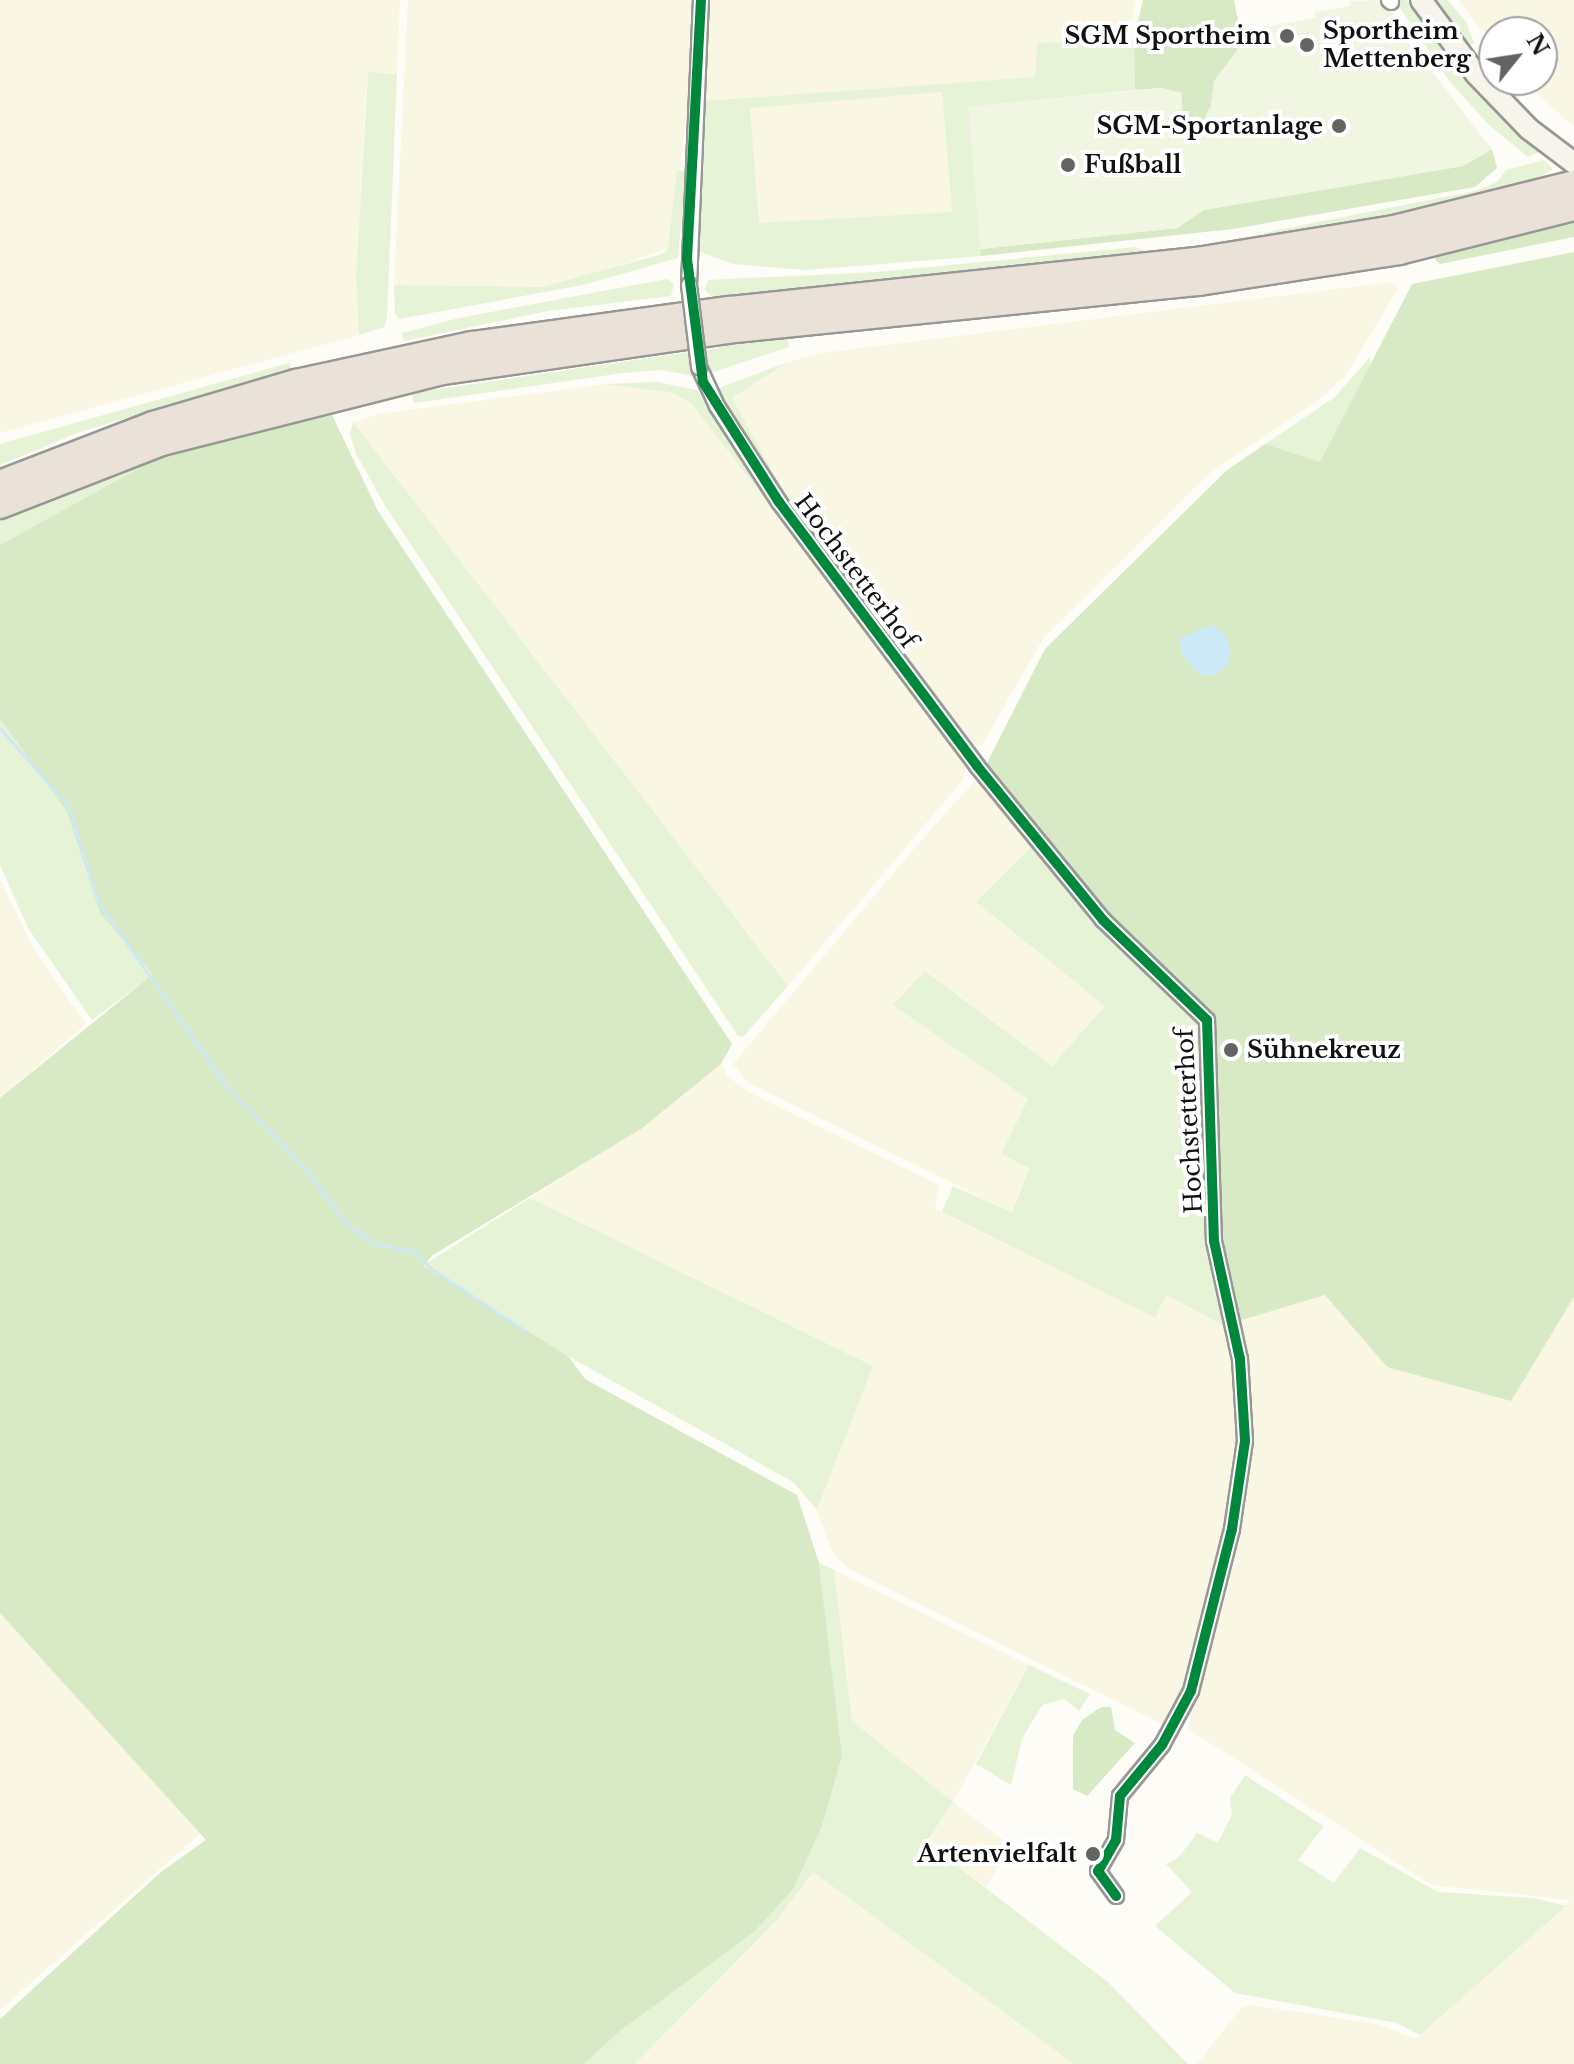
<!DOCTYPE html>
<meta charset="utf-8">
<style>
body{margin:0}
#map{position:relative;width:1574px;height:2064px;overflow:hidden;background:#fdfcf7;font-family:"Libre Baskerville",serif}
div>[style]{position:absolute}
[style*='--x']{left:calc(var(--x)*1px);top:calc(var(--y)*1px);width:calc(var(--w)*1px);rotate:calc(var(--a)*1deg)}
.farmland>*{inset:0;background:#f9f7e4}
.green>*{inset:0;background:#e7f3d7}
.forest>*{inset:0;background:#d8eac5}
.pitch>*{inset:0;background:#f0f6e1}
.water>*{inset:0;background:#cde8f7}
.stream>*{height:3px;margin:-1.5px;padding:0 1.5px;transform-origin:1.5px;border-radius:1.5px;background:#cde8f7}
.roads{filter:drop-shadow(2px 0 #979795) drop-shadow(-2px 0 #979795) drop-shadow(0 2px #979795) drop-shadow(0 -2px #979795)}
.street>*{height:14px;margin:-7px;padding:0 7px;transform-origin:7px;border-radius:7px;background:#fffffe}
.secondary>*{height:20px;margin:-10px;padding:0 10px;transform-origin:10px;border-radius:10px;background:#f6f4eb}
.highway>*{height:26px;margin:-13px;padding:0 13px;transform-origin:13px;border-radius:13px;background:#eae1d8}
.bridges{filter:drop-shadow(2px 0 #979795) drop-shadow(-2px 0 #979795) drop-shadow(0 2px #979795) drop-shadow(0 -2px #979795)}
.street-bridge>*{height:14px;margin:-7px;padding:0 7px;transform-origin:7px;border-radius:7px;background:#fffffe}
.cycleway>*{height:10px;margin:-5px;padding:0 5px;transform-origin:5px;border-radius:5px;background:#00873e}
.dots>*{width:22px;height:22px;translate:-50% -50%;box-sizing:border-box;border:4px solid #fff;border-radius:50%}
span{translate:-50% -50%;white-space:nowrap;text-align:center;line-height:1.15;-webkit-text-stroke:8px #fff;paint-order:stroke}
.poi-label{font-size:24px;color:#111;font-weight:700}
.left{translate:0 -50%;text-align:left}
.right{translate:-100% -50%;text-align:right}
.street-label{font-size:24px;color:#111}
.north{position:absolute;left:1478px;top:16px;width:80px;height:80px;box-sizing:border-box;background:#fff;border:2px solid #a0a0a0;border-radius:50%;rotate:60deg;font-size:22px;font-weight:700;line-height:32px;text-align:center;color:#111}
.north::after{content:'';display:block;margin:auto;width:28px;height:36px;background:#646362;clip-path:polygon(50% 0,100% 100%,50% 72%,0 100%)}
</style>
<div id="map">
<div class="farmland">
<i style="clip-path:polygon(0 0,400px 0,397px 74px,368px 72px,366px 89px,356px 277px,359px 335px,0 433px)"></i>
<i style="clip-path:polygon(408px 0,697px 0,692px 79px,668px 248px,580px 280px,542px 287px,394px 285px)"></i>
<i style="clip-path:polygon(706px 0,1136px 0,1128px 39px,1037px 43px,1035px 77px,702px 101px)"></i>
<i style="clip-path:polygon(1458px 0,1574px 0,1574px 127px,1522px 80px,1542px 80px,1542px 32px,1494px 32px,1494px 46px)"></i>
<i style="clip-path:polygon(942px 92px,952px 212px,759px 224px,749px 107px)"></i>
<i style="clip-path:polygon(1392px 282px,1399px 288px,1345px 376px,1318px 401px,1210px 473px,1044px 637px,982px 745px,969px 745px,803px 527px,732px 398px,788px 362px,822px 353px)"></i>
<i style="clip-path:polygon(606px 384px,672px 393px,692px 404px,968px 760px,962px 781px,788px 986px,353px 423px,378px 414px)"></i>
<i style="clip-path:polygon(983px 781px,1034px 844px,977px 903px,1105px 1006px,1052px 1066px,926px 971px,894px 1005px,1028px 1099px,1001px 1154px,1029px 1168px,1011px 1212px,747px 1082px,733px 1064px,918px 844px,974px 782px)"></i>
<i style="clip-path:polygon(0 880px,36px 953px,86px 1024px,0 1098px)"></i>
<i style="clip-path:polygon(721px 1064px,728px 1077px,751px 1093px,939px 1185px,935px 1209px,1155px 1317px,1165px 1295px,1230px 1329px,1241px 1399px,1237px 1485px,1187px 1693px,1168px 1727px,849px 1569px,833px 1554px,817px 1510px,873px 1366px,530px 1198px,641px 1129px)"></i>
<i style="clip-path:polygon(1325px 1295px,1387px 1367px,1564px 1307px,1574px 1297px,1574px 2064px,1197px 2064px,1241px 2008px,1251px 2005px,1377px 2024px,1416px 2039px,1570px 1900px,1432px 1885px,1188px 1729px,1246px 1507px,1235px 1322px)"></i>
<i style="clip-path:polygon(834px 1570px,1029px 1665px,953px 1802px,1011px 1846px,986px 1887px,925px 1842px,952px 1802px,852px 1721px)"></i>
<i style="clip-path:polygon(0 1613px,201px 1833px,0 2010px)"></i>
<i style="clip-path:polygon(813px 1872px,1074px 2064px,635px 2064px,776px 1921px)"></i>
</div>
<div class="green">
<i style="clip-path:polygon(1395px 0,1407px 0,1470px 84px,1540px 152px,1528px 157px,1490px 126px,1449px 81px)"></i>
<i style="clip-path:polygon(1430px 0,1448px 0,1466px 22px,1474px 43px,1467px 46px,1562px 147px,1500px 93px)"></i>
<i style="clip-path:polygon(evenodd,1134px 39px,1135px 90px,969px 107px,981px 256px,806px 270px,733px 264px,696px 250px,702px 101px,1035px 77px,1037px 43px,1134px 39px,942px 92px,952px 212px,759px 223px,750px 108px,942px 92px)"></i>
<i style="clip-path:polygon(368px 72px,397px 74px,387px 317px,384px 327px,359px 335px,356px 277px)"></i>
<i style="clip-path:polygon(1544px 160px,1553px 169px,1529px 183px,1459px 203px,1269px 237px,1263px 233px,1475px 191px,1497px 182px,1506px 170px)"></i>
<i style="clip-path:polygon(686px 170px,678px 258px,583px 285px,399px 319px,395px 314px,394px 285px,542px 287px,662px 254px,668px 248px,677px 171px)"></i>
<i style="clip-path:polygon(1136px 247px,1145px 251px,712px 297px,705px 290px,708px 280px,877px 272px)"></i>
<i style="clip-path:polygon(667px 279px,674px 284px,671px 296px,548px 311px,404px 341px,402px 333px,459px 318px)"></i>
<i style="clip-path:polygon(756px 339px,788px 339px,789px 347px,710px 373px,705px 351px)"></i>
<i style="clip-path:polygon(689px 352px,692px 376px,661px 370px,623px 373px,414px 403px,412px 393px)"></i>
<i style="clip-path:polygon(1370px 357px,1371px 372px,1320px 463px,1265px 444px,1335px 397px)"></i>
<i style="clip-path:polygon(788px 362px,732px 398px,803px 527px,730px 420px,716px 389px)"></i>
<i style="clip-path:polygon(289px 363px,292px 369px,77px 433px,0 465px,0 444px)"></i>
<i style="clip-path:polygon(657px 382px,697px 390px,801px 546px,692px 404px,672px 393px,606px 384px)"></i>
<i style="clip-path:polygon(353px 422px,788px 986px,743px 1037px,738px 1036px,384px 504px,356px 454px,350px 435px)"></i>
<i style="clip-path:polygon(159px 457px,0 545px,0 518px)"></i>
<i style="clip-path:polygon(0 719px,67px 812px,100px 913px,154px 974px,92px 1020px,28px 928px,0 865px)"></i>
<i style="clip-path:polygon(1034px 844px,1199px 1016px,1204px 1034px,1230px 1329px,1166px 1295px,1155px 1318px,942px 1212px,953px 1186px,1012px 1212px,1029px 1168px,1001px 1154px,1028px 1099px,893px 1005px,925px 971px,1052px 1066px,1105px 1006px,976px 902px)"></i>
<i style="clip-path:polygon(530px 1198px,873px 1366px,817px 1510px,793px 1482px,568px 1356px,422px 1266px)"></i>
<i style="clip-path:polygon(819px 1563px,834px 1570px,852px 1721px,953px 1802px,926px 1842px,1109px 1983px,1188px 2064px,1074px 2064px,813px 1872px,776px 1921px,635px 2064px,584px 2064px,621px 2030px,842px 1755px)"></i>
<i style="clip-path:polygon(1029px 1665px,1090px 1694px,1079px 1711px,1064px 1699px,1042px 1705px,1022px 1739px,1011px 1785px,976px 1764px)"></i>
<i style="clip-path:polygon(1245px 1775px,1324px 1826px,1298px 1860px,1334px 1883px,1360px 1848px,1438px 1892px,1534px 1898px,1566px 1906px,1420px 2035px,1397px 2023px,1235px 1993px,1155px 1926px,1192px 1892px,1166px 1864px,1179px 1857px,1197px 1833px,1218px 1843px,1232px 1815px,1230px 1798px)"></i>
</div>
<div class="forest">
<i style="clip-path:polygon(1143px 0,1234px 0,1240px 31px,1237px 51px,1214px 81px,1211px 106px,1197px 134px,1162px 88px,1135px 90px,1134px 39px)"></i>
<i style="clip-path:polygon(1492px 149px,1497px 168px,1475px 187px,1233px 229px,981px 256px,980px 249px,1177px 228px,1203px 210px,1463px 166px)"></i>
<i style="clip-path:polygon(1574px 222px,1574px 237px,1440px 264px,1435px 260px,1437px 253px)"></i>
<i style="clip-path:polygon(1574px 252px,1574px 1297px,1511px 1401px,1387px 1367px,1325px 1295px,1235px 1322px,1220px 1242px,1212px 1019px,1102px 913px,985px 767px,1045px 649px,1226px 471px,1265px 444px,1320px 462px,1412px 284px)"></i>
<i style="clip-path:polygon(332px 415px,378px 511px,732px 1044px,721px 1064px,641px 1129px,433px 1255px,423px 1266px,568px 1356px,585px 1379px,797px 1495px,819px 1563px,842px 1755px,822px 1826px,793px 1889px,754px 1932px,621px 2030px,584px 2064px,0 2064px,0 2019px,161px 1872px,206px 1840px,0 1613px,0 1098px,153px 974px,100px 913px,67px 812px,0 719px,0 545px,159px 457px)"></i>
<i style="clip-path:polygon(1101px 1707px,1111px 1707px,1115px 1730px,1135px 1743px,1087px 1796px,1073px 1789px,1073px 1736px,1082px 1720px)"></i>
</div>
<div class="pitch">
<i style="clip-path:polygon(1384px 0,1411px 45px,1492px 149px,1463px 166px,1204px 210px,1177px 228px,980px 249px,968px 107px,1162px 88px,1182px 93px,1182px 118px,1197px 133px,1211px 106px,1214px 81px,1237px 51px,1240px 31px,1315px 18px,1315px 12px,1351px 6px,1350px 1px)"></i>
</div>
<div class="water">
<i style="clip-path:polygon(1211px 625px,1224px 633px,1231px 649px,1227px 667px,1213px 676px,1199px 674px,1182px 655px,1179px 639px)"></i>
</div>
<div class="stream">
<i style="--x:0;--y:728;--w:103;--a:48.9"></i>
<i style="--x:68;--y:806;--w:101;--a:72.6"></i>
<i style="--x:98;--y:902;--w:222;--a:55.1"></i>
<i style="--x:225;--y:1084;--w:112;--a:46.5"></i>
<i style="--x:302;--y:1165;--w:73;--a:52.8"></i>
<i style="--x:346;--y:1223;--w:35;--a:37"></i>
<i style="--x:374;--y:1244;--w:43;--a:10.8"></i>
<i style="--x:416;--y:1252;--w:20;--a:49"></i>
<i style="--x:429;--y:1267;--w:115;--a:33.7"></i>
</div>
<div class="roads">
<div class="street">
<i style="--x:1389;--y:0;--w:3;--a:45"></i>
<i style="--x:689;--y:285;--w:285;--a:-87.6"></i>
<i style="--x:699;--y:367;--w:43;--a:65.2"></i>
<i style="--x:717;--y:406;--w:114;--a:57.1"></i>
<i style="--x:779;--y:502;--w:330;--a:53.1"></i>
<i style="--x:977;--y:766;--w:199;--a:50.7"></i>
<i style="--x:1103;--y:920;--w:144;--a:43.9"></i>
<i style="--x:1207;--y:1020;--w:221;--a:88.2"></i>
<i style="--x:1214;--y:1241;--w:121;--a:77.6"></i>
<i style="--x:1240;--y:1359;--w:82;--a:86.5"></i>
<i style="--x:1245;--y:1441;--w:89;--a:98.4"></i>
<i style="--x:1232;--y:1529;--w:167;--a:104.2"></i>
<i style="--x:1191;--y:1691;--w:61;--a:118.2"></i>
<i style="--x:1162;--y:1745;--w:66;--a:129.5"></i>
<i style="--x:1120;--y:1796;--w:44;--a:95.2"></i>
<i style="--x:1116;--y:1840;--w:36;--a:120"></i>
<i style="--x:1098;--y:1871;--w:31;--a:54"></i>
</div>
<div class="secondary">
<i style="--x:1421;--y:0;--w:92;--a:53.4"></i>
<i style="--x:1476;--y:74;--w:76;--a:46.1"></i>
<i style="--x:1529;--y:129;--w:56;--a:37.1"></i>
</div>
<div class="highway">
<i style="--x:0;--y:484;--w:164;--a:-21.1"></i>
<i style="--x:153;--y:425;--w:149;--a:-16.4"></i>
<i style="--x:296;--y:383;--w:180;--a:-12.2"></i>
<i style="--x:472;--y:345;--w:259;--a:-7.8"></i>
<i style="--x:729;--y:310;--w:471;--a:-6"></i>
<i style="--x:1197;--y:261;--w:200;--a:-9.2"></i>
<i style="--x:1394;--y:229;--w:186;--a:-14"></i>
<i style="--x:0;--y:505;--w:174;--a:-21.3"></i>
<i style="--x:162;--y:442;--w:290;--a:-14.2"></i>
<i style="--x:443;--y:371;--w:286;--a:-8.2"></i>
<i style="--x:726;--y:330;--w:475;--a:-5.8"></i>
<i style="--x:1199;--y:282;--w:202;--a:-8.8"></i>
<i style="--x:1399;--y:251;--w:180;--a:-14.1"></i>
</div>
</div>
<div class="bridges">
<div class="street-bridge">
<i style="--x:689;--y:285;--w:83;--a:83"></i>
</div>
</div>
<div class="cycleway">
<i style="--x:701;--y:0;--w:259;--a:93.1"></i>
<i style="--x:687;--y:259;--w:124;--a:82.6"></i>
<i style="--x:703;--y:382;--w:142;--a:57.7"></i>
<i style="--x:779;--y:502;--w:330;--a:53.1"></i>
<i style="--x:977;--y:766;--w:199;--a:50.7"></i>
<i style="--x:1103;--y:920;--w:144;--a:43.9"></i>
<i style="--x:1207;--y:1020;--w:221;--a:88.2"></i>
<i style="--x:1214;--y:1241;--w:121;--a:77.6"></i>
<i style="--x:1240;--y:1359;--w:82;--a:86.5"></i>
<i style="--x:1245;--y:1441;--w:89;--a:98.4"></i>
<i style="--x:1232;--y:1529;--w:167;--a:104.2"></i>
<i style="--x:1191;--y:1691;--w:61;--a:118.2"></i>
<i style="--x:1162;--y:1745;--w:66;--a:129.5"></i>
<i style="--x:1120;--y:1796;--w:44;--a:95.2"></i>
<i style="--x:1116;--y:1840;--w:36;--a:120"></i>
<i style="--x:1098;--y:1871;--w:31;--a:54"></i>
</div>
<div class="dots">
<i style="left:1287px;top:36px;background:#646362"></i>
<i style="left:1307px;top:45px;background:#646362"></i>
<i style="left:1339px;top:126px;background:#646362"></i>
<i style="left:1068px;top:165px;background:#646362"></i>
<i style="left:1231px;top:1050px;background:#646362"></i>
<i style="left:1093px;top:1854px;background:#646362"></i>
</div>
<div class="poi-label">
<span class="left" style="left:1323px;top:45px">Sportheim<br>Mettenberg</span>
<span class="right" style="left:1271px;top:36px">SGM Sportheim</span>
<span class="right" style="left:1323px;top:126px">SGM-Sportanlage</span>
<span class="left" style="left:1084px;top:165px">Fußball</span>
<span class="left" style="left:1247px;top:1050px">Sühnekreuz</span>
<span class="right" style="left:1077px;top:1854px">Artenvielfalt</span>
</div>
<div class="street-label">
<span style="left:856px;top:571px;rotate:53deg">Hochstetterhof</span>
<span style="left:1189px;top:1121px;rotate:-93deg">Hochstetterhof</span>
</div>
<div class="north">N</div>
</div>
